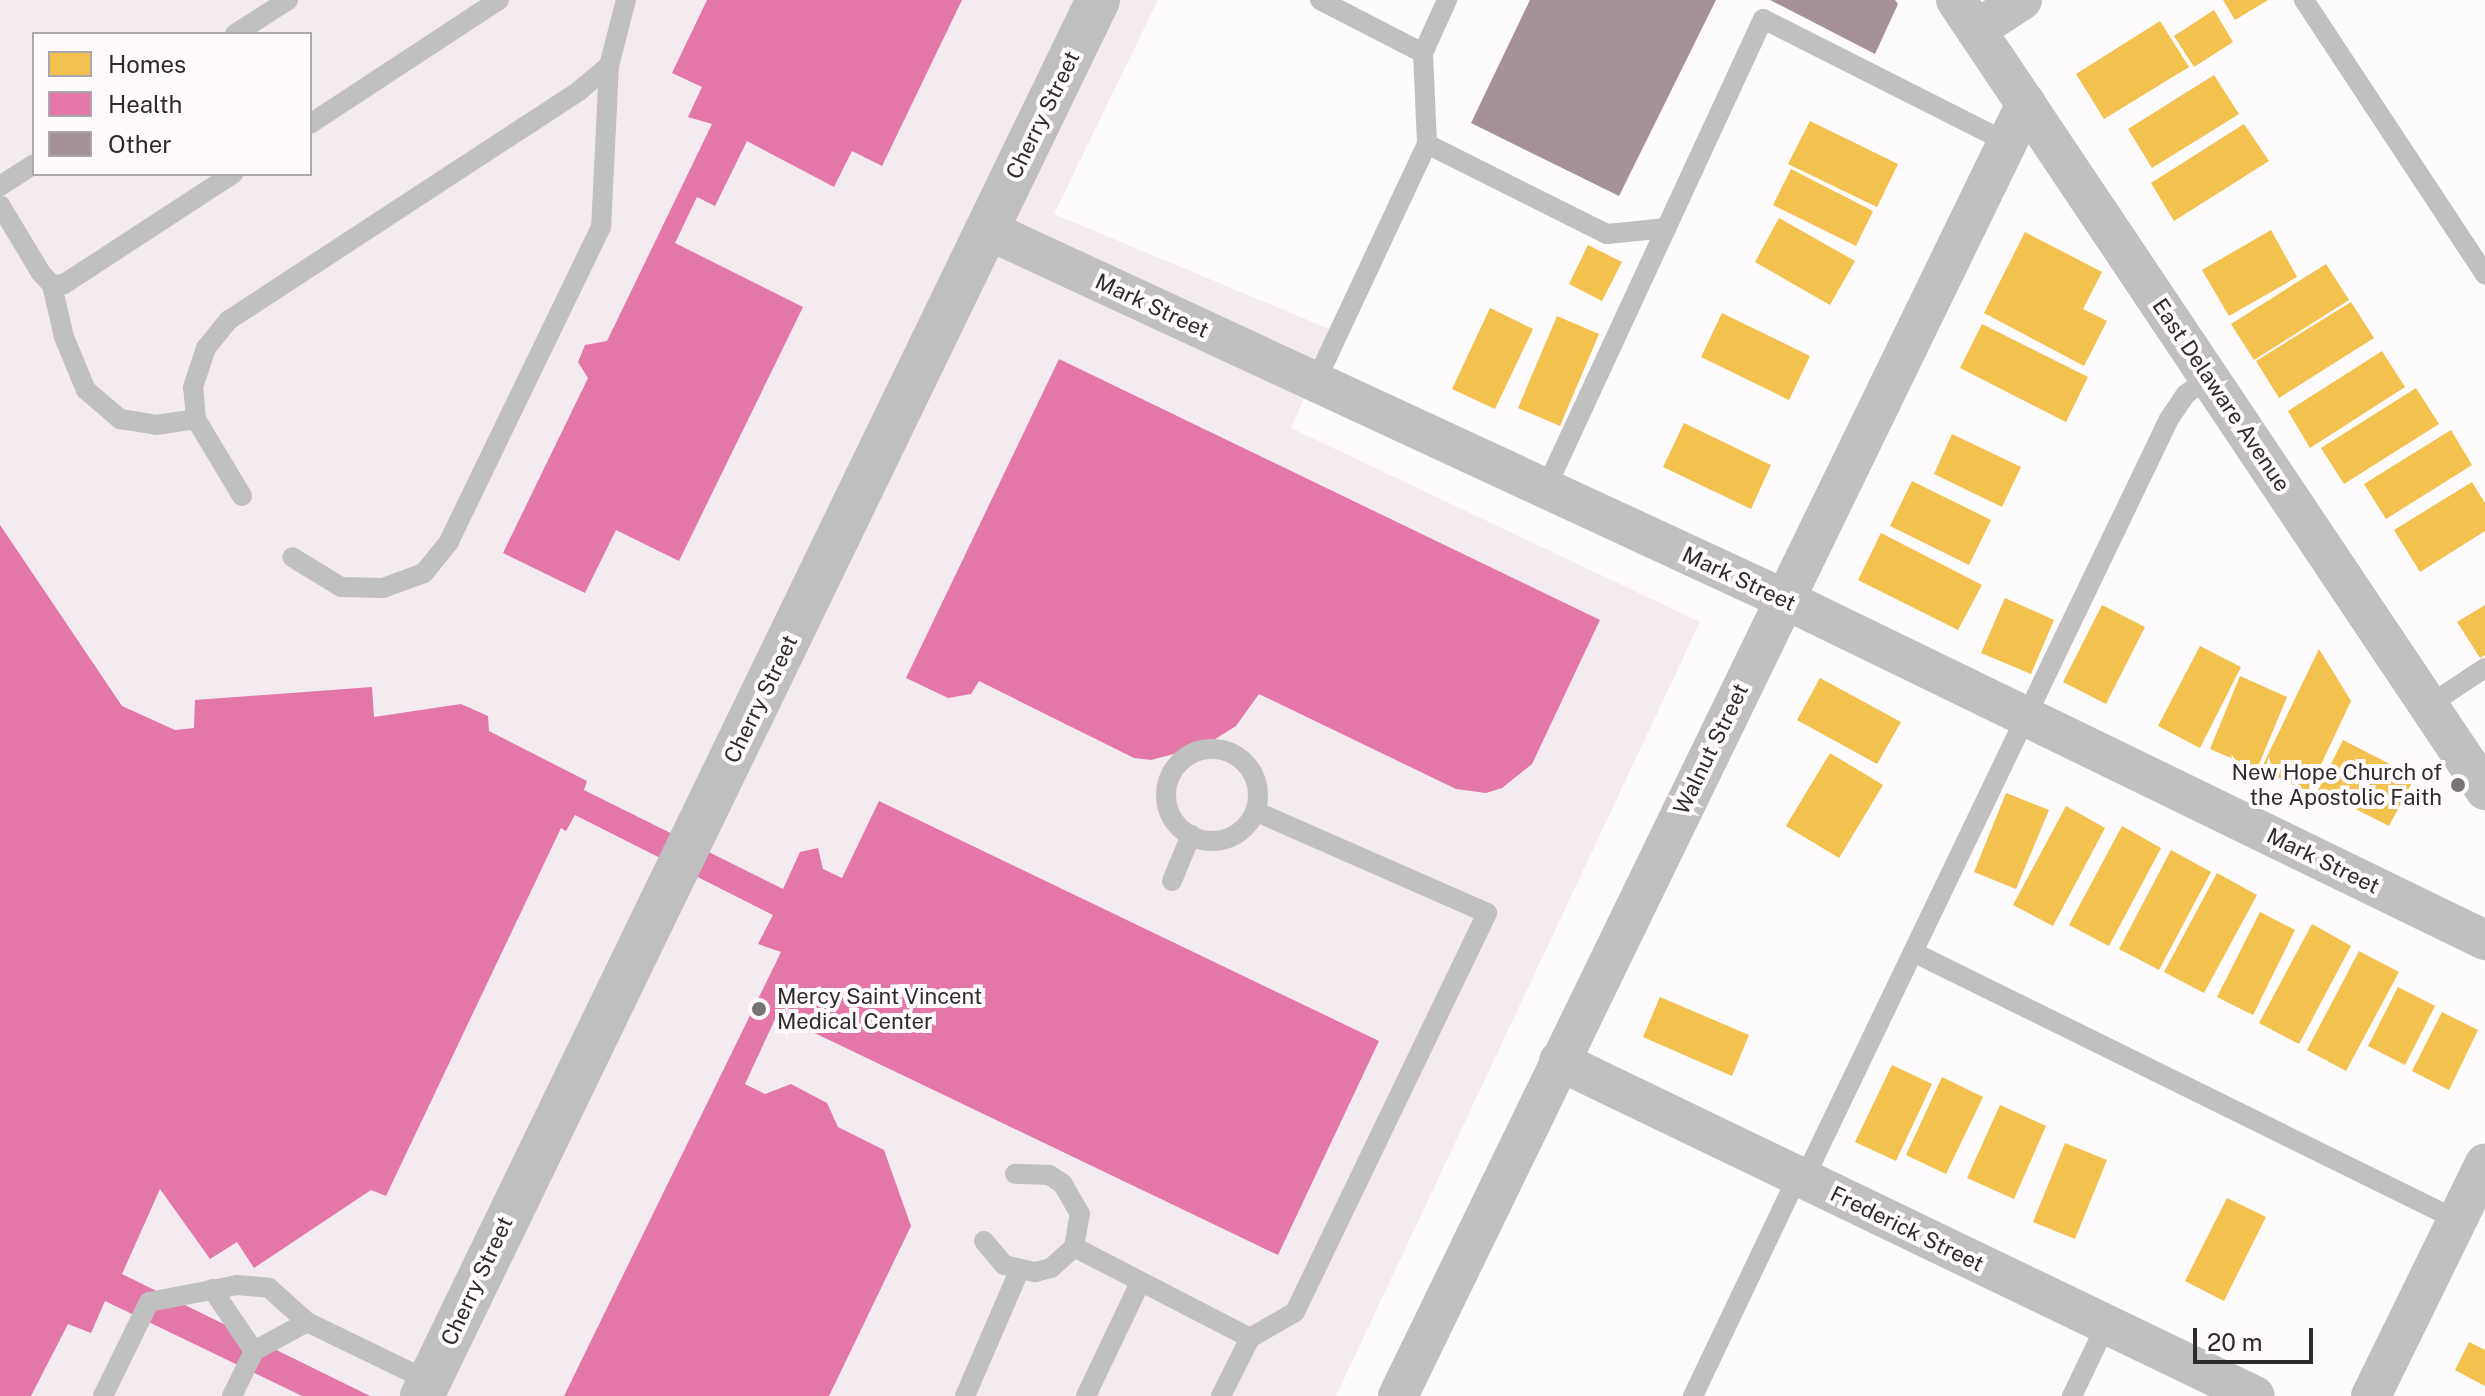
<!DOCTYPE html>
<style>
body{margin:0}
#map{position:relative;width:2485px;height:1396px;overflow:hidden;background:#fefbfd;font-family:"Public Sans",sans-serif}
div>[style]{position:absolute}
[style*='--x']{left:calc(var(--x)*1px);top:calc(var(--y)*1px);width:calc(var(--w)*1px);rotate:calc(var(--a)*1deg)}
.built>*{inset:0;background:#f4ebf1}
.homes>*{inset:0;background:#f2c14e}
.health>*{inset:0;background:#e377a8}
.building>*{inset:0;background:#a59297}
.lane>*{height:20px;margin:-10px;padding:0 10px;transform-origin:10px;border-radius:10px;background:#c0c0c0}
.lane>.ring{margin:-10px;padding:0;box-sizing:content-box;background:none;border:20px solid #c0c0c0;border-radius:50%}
.street>*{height:40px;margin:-20px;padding:0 20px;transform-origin:20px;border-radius:20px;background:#c0c0c0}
.secondary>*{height:44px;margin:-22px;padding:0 22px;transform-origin:22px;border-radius:22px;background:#bfbfc0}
.dots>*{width:22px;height:22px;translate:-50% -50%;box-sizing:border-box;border:4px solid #fffafd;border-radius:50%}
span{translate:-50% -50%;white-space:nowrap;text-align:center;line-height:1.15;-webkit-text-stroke:8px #fffafd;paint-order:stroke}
.street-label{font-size:22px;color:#2e2b2d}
.poi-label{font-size:22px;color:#2e2b2d}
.right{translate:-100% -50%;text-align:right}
.left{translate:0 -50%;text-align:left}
.legend{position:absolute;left:32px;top:32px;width:280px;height:144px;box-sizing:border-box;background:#fffafd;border:2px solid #aba7aa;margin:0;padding:10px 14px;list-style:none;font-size:24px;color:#2e2b2d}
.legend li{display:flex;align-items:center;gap:16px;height:40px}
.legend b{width:40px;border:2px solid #aba7aa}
.scale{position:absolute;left:2193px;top:1328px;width:120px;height:36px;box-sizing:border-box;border:4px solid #2e2b2d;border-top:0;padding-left:10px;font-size:24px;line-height:28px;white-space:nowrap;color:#2e2b2d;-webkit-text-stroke:6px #fffafd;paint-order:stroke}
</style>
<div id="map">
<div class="built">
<i style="clip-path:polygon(evenodd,0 0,1158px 0,1054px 214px,1334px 331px,1291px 428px,1700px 622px,1336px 1396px,0 1396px,0 0,34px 34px,310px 34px,310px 174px,34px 174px,34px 34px)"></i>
</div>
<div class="homes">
<i style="clip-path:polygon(2223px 0,2268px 0,2235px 20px)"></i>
<i style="clip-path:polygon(2214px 10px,2233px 42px,2194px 67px,2174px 36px)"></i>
<i style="clip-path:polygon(2160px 21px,2189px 67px,2104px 119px,2076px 74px)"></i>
<i style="clip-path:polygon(2214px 75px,2239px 114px,2152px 168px,2128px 129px)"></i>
<i style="clip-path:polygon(1810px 121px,1898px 164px,1877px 207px,1788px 164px)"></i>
<i style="clip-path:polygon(2244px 124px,2269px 161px,2174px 221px,2151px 183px)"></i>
<i style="clip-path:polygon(1791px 169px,1873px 211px,1856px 246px,1773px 205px)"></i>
<i style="clip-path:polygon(1779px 218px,1855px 261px,1830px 305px,1755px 262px)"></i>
<i style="clip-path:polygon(2271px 230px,2297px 277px,2229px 316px,2202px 270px)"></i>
<i style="clip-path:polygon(2025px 232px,2102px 272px,2083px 309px,2107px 321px,2084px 366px,1984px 313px)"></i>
<i style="clip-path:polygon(1588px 245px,1622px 262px,1602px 301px,1569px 284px)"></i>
<i style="clip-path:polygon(2326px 264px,2349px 300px,2254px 360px,2231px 324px)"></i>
<i style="clip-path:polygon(2351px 302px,2374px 338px,2279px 398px,2256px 361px)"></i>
<i style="clip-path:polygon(1490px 308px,1533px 329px,1495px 409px,1452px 389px)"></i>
<i style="clip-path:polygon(1722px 313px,1810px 356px,1789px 400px,1701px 357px)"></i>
<i style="clip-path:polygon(1557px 316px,1599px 334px,1560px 426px,1518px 408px)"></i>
<i style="clip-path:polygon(1982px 324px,2088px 377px,2066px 422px,1960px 368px)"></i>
<i style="clip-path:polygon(2382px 351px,2405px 387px,2310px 448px,2288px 411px)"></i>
<i style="clip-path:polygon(2416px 388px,2439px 424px,2344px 484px,2321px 448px)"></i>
<i style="clip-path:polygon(1684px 423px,1771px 465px,1751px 509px,1663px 467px)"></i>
<i style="clip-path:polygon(2451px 430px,2472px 465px,2386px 519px,2364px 484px)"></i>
<i style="clip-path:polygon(1952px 434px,2021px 467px,2002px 507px,1934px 474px)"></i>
<i style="clip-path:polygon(1912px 481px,1991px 520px,1969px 565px,1890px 526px)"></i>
<i style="clip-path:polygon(2472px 482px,2485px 503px,2485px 531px,2420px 572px,2394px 530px)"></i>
<i style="clip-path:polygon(1881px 533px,1982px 585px,1958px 630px,1858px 580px)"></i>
<i style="clip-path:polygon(2005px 598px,2054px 620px,2031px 674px,1981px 653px)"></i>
<i style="clip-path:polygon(2102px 605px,2145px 627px,2106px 704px,2063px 682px)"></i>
<i style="clip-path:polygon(2485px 605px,2485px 655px,2480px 658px,2457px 622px)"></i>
<i style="clip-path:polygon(2200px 646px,2241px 667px,2200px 748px,2158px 726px)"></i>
<i style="clip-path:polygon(2319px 649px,2351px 701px,2308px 792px,2261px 769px)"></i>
<i style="clip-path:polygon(2240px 676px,2287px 697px,2257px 769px,2210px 749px)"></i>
<i style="clip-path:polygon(1820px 678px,1901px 722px,1877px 764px,1797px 720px)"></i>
<i style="clip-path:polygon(2343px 740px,2415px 777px,2389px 826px,2318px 790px)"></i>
<i style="clip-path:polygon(1830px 753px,1883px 785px,1839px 858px,1786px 826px)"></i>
<i style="clip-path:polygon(2006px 793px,2049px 810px,2016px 889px,1974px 872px)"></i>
<i style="clip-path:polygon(2066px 806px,2105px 828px,2053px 926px,2013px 905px)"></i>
<i style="clip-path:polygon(2122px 826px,2161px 848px,2109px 946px,2069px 925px)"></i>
<i style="clip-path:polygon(2171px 850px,2211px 872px,2159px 970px,2119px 949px)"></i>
<i style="clip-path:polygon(2217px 873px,2257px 895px,2204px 993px,2164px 972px)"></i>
<i style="clip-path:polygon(2260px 912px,2295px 930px,2253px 1015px,2217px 997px)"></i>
<i style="clip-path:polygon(2312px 924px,2351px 946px,2299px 1044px,2259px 1023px)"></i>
<i style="clip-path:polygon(2359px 951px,2399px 972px,2346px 1071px,2307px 1050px)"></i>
<i style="clip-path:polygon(2398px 987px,2435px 1006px,2405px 1065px,2368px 1046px)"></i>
<i style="clip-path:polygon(1660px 997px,1749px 1035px,1732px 1076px,1643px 1037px)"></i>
<i style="clip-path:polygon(2442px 1012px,2478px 1030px,2449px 1090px,2412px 1071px)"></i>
<i style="clip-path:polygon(1892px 1065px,1932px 1084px,1896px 1161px,1855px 1142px)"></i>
<i style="clip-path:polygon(1942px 1077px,1983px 1097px,1946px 1174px,1906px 1155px)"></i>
<i style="clip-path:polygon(2000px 1105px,2046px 1126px,2014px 1199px,1967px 1178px)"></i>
<i style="clip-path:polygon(2065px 1143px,2107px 1160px,2075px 1239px,2033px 1222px)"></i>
<i style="clip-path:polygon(2227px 1198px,2266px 1217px,2224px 1301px,2185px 1281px)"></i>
<i style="clip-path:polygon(2469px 1342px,2485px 1350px,2485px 1386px,2455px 1370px)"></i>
</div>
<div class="health">
<i style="clip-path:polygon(707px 0,962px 0,882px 166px,852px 151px,834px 187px,747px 141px,715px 206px,697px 197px,675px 243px,803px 307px,679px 561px,616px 530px,585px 593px,503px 553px,588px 378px,578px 362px,585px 345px,607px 341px,712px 124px,688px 117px,702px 87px,672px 73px)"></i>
<i style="clip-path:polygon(1059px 359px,1600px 620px,1532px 764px,1502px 788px,1486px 793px,1456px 789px,1259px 694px,1236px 726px,1204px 746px,1151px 760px,1134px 758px,979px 681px,971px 694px,948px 698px,906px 678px)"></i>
<i style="clip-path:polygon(0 525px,122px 706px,175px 730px,194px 728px,195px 700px,372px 687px,374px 717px,461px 704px,488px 716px,489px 731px,587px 781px,584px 790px,783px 889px,800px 852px,818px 848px,823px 869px,842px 878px,879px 801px,1379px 1041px,1278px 1255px,777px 1015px,745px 1084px,765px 1094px,791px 1084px,827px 1103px,838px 1127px,884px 1150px,911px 1226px,829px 1396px,564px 1396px,781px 952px,758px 944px,773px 915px,575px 815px,566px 831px,561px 828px,386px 1196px,371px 1190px,254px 1268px,237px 1242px,210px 1259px,160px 1189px,122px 1274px,370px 1396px,302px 1396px,105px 1301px,91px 1333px,68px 1324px,31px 1396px,0 1396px)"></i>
</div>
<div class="building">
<i style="clip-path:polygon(1530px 0,1716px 0,1619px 196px,1471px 123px)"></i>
<i style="clip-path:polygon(1770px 0,1895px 0,1898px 4px,1875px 54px)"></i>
</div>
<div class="lane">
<i style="--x:1320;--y:0;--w:116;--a:27.2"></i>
<i style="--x:1423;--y:53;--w:58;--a:-65.6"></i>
<i style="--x:2304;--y:0;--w:329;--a:56.6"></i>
<i style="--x:235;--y:34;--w:63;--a:-32.7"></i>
<i style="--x:609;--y:66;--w:68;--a:-75.6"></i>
<i style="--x:310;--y:124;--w:226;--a:-33.3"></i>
<i style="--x:1427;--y:144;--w:201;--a:26.6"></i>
<i style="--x:1607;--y:234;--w:60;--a:-5.7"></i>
<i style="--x:0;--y:186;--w:40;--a:-32.9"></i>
<i style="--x:0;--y:205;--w:79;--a:58.9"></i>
<i style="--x:41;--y:273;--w:16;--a:47"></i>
<i style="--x:52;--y:285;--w:12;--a:-5"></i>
<i style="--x:64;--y:284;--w:202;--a:-33.1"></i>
<i style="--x:52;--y:285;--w:53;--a:77"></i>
<i style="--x:64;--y:337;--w:57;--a:67.5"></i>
<i style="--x:86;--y:390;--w:45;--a:40.5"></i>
<i style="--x:120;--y:419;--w:36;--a:9"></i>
<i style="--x:156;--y:425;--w:40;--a:-8.5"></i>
<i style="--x:1315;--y:383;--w:264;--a:-64.9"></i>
<i style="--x:1427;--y:144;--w:91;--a:-92.5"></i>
<i style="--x:1545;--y:490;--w:519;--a:-65.16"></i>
<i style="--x:1763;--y:19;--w:273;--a:26.8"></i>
<i style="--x:242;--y:496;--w:90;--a:-120.9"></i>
<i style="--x:196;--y:419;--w:32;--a:-95"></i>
<i style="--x:193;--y:387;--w:41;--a:-71.6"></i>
<i style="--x:206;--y:348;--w:36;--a:-51"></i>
<i style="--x:229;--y:320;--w:420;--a:-33.2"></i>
<i style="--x:580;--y:90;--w:38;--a:-40"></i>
<i style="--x:609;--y:66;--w:161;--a:92.8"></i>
<i style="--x:601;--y:227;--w:350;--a:115.8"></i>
<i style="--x:449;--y:542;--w:40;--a:129"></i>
<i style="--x:424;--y:573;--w:44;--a:159.9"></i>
<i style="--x:383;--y:588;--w:42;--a:-178.6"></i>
<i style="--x:341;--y:587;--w:57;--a:-148.5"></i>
<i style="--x:2429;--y:705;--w:67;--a:-33.5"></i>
<i class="ring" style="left:1166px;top:749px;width:72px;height:72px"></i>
<i style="--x:1172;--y:881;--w:50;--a:-67.6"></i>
<i style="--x:1913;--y:952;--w:606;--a:26.23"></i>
<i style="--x:1804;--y:1179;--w:843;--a:-64.35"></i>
<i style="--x:2169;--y:419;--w:30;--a:-56"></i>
<i style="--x:2186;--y:394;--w:29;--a:-36"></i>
<i style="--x:984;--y:1241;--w:31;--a:50"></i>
<i style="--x:1004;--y:1265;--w:32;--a:13"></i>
<i style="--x:1035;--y:1272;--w:16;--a:-14"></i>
<i style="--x:1051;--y:1268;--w:31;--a:-42"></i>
<i style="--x:1074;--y:1247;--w:34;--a:-80"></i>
<i style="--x:1080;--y:1214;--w:34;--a:-120"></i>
<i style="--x:1063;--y:1184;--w:17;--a:-147"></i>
<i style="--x:1049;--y:1175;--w:34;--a:-178"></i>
<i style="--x:1074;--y:1247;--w:198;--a:27.3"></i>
<i style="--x:1250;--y:1338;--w:65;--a:116.6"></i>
<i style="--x:212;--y:1289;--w:75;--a:55.9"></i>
<i style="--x:1250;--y:1338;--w:52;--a:-30"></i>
<i style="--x:1295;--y:1312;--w:443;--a:-64.3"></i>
<i style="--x:1487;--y:913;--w:253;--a:-156.3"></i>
<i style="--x:103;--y:1396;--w:105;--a:-63.9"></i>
<i style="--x:149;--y:1302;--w:90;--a:-10.9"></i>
<i style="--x:237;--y:1285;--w:32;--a:5"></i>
<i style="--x:269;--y:1288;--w:51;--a:41.8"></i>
<i style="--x:307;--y:1322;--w:136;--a:25.8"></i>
<i style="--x:232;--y:1396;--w:50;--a:-63.9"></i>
<i style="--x:254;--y:1351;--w:60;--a:-28.7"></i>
<i style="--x:965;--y:1396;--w:136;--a:-66.6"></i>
<i style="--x:1086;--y:1396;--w:125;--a:-64.5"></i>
<i style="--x:1693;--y:1396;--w:244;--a:-64.5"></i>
<i style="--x:2072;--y:1396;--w:79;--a:-64.4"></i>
</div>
<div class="street">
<i style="--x:1956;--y:0;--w:951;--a:56.19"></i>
<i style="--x:1976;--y:30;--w:55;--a:-33.1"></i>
<i style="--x:988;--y:230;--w:877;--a:24.87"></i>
<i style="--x:1784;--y:599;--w:780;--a:25.94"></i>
<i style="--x:1559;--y:1061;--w:772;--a:25.7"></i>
<i style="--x:1398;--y:1396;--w:1437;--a:-64.08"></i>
<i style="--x:2371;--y:1396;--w:259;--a:-63.9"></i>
</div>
<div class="secondary">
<i style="--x:422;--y:1396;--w:1551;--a:-64.16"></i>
</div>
<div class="dots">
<i style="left:2458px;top:785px;background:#777476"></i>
<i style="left:759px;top:1009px;background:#777476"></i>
</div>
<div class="street-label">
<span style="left:1043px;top:115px;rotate:-64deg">Cherry Street</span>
<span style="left:1152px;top:306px;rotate:25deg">Mark Street</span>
<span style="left:2221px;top:395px;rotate:56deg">East Delaware Avenue</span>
<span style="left:1739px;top:579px;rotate:25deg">Mark Street</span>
<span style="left:761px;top:699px;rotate:-64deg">Cherry Street</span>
<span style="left:1711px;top:749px;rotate:-64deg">Walnut Street</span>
<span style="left:2323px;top:861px;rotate:26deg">Mark Street</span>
<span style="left:1907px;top:1229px;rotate:26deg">Frederick Street</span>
<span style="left:477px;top:1281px;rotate:-65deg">Cherry Street</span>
</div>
<div class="poi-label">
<span class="right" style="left:2442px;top:785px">New Hope Church of<br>the Apostolic Faith</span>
<span class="left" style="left:777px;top:1009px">Mercy Saint Vincent<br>Medical Center</span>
</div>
<ul class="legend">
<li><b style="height:22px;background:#f2c14e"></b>Homes</li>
<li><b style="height:22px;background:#e377a8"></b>Health</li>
<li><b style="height:22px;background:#a59297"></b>Other</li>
</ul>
<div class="scale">20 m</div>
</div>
